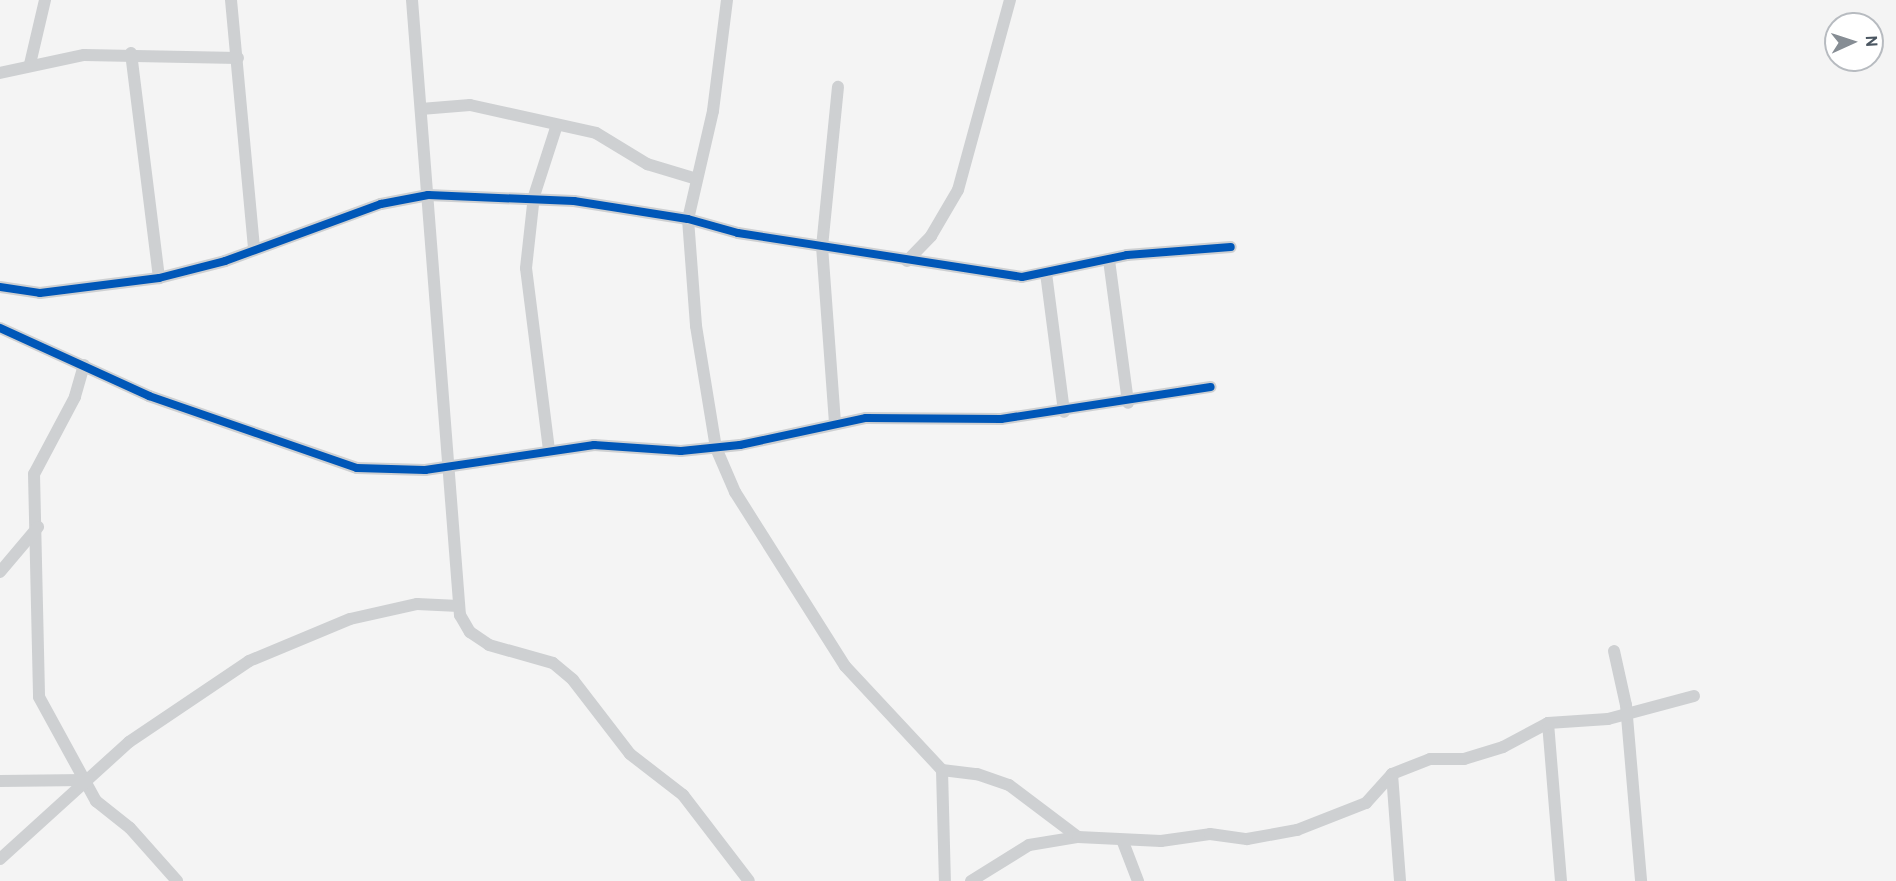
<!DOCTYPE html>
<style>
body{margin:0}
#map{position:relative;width:1896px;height:881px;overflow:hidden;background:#f4f4f4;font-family:Overpass,sans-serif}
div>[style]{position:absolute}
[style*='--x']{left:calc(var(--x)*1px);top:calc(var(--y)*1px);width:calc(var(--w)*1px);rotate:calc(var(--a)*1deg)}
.minor>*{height:12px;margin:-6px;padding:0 6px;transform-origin:6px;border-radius:6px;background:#ced0d2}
.cycleway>*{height:8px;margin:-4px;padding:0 4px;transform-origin:4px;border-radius:4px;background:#0057b8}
span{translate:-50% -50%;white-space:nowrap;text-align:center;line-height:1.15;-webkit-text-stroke:4.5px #fff;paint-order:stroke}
.north{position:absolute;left:1824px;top:12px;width:60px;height:60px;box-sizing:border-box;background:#fff;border:2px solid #b7bbc0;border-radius:50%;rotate:87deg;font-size:16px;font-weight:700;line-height:24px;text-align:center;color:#4a5661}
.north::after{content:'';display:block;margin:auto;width:21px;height:27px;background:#868d94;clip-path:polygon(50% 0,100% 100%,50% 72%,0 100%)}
</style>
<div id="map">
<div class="minor">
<i style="--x:231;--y:0;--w:251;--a:84.7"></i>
<i style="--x:412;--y:0;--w:617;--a:85.54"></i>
<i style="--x:460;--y:615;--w:20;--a:60"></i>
<i style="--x:470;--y:632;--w:23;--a:34"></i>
<i style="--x:489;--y:645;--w:66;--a:15.7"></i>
<i style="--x:553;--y:663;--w:26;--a:40"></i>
<i style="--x:573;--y:680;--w:93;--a:52.4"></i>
<i style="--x:630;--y:754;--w:67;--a:37.7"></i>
<i style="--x:683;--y:795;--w:108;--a:52.5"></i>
<i style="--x:727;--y:0;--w:112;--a:97.2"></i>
<i style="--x:713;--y:111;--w:111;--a:103"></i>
<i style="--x:688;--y:219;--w:107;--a:85.7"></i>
<i style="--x:696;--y:326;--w:124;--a:80.7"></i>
<i style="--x:716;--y:448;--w:48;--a:66.6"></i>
<i style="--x:735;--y:492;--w:206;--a:57.7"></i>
<i style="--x:845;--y:666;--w:142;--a:47"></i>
<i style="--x:942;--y:770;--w:111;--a:88.5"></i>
<i style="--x:131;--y:53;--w:227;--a:82.9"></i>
<i style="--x:30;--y:64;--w:66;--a:-76.8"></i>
<i style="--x:0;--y:73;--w:86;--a:-12.1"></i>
<i style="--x:84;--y:55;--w:154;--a:1.1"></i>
<i style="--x:421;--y:109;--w:49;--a:-4.7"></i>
<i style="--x:470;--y:105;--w:129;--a:12.5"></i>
<i style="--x:596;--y:133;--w:60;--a:31.3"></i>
<i style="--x:647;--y:164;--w:52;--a:16.7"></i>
<i style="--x:1109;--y:260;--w:144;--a:82.4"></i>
<i style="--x:907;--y:261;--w:35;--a:-46"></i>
<i style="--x:931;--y:236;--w:53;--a:-59.6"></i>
<i style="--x:958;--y:190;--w:197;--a:-74.7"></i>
<i style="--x:1046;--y:273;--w:140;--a:82.6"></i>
<i style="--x:0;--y:287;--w:40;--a:8.5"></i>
<i style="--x:40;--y:293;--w:120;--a:-7.2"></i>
<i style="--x:159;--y:278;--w:68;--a:-14.4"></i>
<i style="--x:225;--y:261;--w:166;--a:-20.1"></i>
<i style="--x:381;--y:204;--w:48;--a:-10.8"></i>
<i style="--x:428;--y:195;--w:146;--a:2.4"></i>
<i style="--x:574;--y:201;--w:115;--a:9"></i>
<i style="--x:688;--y:219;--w:52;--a:15.6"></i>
<i style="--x:738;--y:233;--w:287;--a:8.8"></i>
<i style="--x:1022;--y:277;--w:107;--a:-11.8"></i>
<i style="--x:1127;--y:255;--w:104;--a:-4.4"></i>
<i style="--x:0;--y:328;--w:164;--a:24.5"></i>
<i style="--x:149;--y:396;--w:220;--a:19.1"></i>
<i style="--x:357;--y:468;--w:68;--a:1.7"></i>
<i style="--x:425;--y:470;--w:171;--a:-8.4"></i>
<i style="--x:594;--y:445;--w:87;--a:3.9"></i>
<i style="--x:681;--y:451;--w:59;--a:-5.8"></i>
<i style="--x:740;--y:445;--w:129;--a:-12.1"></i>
<i style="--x:866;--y:418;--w:135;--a:0.4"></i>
<i style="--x:1001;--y:419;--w:212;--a:-8.7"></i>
<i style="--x:84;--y:365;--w:33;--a:106"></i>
<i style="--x:75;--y:397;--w:87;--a:118"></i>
<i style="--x:34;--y:474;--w:223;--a:88.7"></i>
<i style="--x:39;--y:697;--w:119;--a:61.3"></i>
<i style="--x:96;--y:801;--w:43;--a:38.5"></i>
<i style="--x:130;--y:828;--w:71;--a:48.4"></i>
<i style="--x:835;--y:423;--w:176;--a:-94.2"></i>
<i style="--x:822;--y:247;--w:161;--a:-84.3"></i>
<i style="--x:549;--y:450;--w:183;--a:-97.2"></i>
<i style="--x:526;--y:268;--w:72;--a:-83.7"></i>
<i style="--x:534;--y:196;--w:71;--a:-72.1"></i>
<i style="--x:0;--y:572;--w:59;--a:-49.8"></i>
<i style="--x:1614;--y:651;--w:55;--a:77.5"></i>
<i style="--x:1626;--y:705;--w:177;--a:85.1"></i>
<i style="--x:1548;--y:723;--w:159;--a:85.3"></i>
<i style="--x:942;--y:770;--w:35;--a:7"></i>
<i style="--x:977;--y:774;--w:34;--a:19"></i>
<i style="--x:1009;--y:785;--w:86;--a:37"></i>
<i style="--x:1392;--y:774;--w:107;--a:85.7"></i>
<i style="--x:0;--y:781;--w:85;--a:-0.7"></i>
<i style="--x:1123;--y:842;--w:42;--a:69"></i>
<i style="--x:0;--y:859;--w:174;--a:-42.2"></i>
<i style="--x:129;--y:742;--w:145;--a:-34"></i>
<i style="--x:249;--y:661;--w:109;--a:-22.6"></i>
<i style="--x:350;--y:619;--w:69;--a:-12.6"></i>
<i style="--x:417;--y:604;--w:42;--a:2.7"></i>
<i style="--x:971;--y:881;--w:68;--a:-31.8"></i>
<i style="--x:1029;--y:845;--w:50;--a:-9.3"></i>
<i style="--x:1078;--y:837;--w:83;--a:2.8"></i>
<i style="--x:1161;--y:841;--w:49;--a:-8.1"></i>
<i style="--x:1210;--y:834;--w:37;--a:8"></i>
<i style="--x:1247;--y:839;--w:51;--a:-10.2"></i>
<i style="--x:1297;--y:830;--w:74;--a:-21.4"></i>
<i style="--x:1366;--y:803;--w:39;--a:-48"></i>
<i style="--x:1392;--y:774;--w:41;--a:-21.5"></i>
<i style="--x:1430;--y:759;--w:34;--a:0"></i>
<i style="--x:1464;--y:759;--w:41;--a:-17.1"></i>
<i style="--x:1503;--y:747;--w:51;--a:-28.1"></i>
<i style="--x:1548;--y:723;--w:60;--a:-3.8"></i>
<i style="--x:1608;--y:719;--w:89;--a:-15"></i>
</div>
<div class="cycleway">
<i style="--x:0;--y:287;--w:40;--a:8.5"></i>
<i style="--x:40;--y:293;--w:120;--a:-7.2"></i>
<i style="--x:159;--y:278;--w:68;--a:-14.4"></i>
<i style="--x:225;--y:261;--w:166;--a:-20.1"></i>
<i style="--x:381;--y:204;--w:48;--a:-10.8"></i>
<i style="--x:428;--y:195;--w:146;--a:2.4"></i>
<i style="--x:574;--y:201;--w:115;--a:9"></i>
<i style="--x:688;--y:219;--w:52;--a:15.6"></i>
<i style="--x:738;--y:233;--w:287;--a:8.8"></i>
<i style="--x:1022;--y:277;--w:107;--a:-11.8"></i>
<i style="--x:1127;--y:255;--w:104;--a:-4.4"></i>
<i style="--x:0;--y:328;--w:164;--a:24.5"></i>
<i style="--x:149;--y:396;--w:220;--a:19.1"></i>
<i style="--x:357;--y:468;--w:68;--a:1.7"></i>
<i style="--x:425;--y:470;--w:171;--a:-8.4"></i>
<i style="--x:594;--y:445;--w:87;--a:3.9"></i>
<i style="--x:681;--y:451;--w:59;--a:-5.8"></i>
<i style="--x:740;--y:445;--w:129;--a:-12.1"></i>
<i style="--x:866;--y:418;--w:135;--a:0.4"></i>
<i style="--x:1001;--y:419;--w:212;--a:-8.7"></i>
</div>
<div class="north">N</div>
</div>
